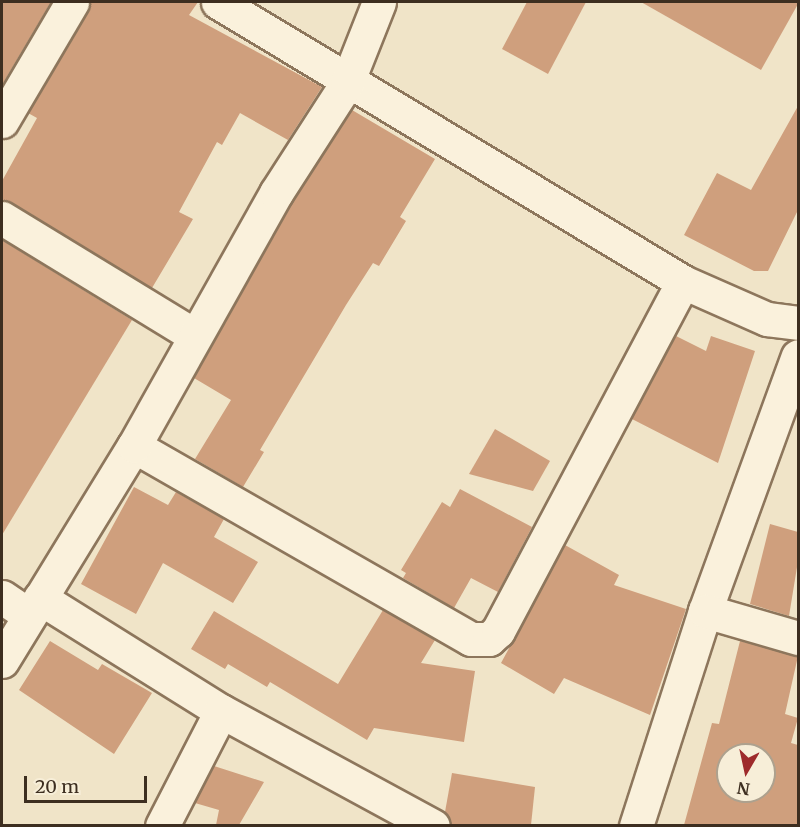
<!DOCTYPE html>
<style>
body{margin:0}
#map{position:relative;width:800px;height:827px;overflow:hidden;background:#f0e4c8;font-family:Merriweather,serif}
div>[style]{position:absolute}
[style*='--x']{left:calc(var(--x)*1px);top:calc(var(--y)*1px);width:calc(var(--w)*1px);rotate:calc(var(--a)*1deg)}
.building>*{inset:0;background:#cf9f7d}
.roads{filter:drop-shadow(2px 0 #8d765c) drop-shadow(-2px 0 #8d765c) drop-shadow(0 2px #8d765c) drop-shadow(0 -2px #8d765c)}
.street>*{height:33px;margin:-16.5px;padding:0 16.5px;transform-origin:16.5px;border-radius:16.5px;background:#faf1dc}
.secondary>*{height:33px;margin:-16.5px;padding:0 16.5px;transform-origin:16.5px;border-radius:16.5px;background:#faf1dc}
span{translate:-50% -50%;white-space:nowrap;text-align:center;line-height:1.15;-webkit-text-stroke:6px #f7eed8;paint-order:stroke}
.frame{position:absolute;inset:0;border:3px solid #3d2e20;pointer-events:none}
.north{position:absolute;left:716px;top:743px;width:60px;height:60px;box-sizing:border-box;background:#f7eed8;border:2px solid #ada18e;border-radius:50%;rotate:189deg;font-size:16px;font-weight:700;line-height:24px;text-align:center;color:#3d2e20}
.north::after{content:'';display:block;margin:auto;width:21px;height:27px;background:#9e2a2b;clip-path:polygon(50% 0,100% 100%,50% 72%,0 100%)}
.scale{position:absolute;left:24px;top:776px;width:123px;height:27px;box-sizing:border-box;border:3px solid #3d2e20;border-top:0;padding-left:8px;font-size:18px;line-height:21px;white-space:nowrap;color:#3d2e20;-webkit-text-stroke:4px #f7eed8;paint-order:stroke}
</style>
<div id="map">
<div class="building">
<i style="clip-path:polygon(2px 2px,51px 2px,2px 85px)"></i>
<i style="clip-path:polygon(91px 2px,198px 2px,189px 15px,322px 87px,288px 140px,240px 113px,222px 145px,217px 142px,179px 212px,193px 219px,152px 288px,2px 199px,2px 181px,37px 118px,28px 113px)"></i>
<i style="clip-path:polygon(527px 2px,586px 2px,548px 74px,502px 49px)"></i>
<i style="clip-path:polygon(641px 2px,798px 2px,798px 4px,761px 70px)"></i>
<i style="clip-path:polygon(798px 106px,798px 210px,768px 271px,754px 271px,684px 235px,717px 173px,751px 190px)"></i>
<i style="clip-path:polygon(352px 110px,435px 159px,400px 217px,406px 221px,379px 266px,373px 263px,346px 305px,260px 450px,264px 452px,243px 487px,195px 459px,231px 400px,194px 378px,292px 203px)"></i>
<i style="clip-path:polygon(2px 240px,132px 320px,2px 535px)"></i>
<i style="clip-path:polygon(676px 336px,706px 351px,711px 336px,755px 351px,718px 463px,632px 419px)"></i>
<i style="clip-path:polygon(495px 429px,550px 461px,533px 491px,469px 474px)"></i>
<i style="clip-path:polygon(134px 487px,168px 505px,176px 492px,224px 519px,214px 537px,258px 562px,233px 603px,163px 563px,136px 614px,81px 584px)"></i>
<i style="clip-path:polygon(460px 489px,532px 527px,498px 592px,471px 578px,454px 608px,403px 578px,406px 573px,401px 570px,442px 502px,450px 507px)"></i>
<i style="clip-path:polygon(770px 524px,798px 532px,798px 561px,789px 616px,750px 604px)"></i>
<i style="clip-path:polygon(565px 545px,619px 575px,614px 585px,686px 609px,650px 715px,564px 678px,554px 694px,501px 663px)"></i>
<i style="clip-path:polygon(383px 610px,435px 640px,421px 663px,475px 671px,464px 742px,374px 728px,367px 740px,270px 682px,267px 687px,228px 664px,225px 669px,191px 649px,214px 611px,338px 684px)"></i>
<i style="clip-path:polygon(50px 641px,98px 670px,102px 664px,152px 693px,114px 754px,19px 690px)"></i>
<i style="clip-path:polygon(evenodd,740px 641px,798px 656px,785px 714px,798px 718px,791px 743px,798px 745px,798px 825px,684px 825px,712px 723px,719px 724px,740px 641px,728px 755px,764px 755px,764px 791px,728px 791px,728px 755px)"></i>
<i style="clip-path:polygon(214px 766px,264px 782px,239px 825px,216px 825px,219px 810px,195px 803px)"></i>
<i style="clip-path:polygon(452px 773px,535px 787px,531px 825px,452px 825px,445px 812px)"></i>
</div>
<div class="roads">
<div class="street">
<i style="--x:218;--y:2;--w:543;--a:31.05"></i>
<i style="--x:683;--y:282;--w:92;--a:23.8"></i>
<i style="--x:767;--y:319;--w:31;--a:7"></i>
<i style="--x:2;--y:121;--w:138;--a:-59.5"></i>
<i style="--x:2;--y:218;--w:226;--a:31.4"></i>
<i style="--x:134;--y:446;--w:388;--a:29.8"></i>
<i style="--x:471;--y:639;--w:18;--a:0"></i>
<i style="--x:489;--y:639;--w:12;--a:-42"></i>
<i style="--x:498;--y:631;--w:395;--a:-62.1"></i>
<i style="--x:2;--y:597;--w:32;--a:34"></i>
<i style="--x:40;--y:598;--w:213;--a:32"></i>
<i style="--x:221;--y:711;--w:241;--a:28.5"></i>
<i style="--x:705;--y:611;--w:271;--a:-70"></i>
<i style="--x:162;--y:826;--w:129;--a:-62.8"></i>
<i style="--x:636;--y:826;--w:226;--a:-72.2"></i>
<i style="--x:705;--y:611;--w:97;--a:16.2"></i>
</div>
<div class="secondary">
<i style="--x:2;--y:661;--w:252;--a:-58.5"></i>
<i style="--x:134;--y:446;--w:290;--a:-60.7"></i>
<i style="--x:276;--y:193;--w:131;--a:-57.2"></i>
<i style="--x:347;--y:83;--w:87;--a:-68.4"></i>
</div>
</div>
<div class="frame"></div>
<div class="north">N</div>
<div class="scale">20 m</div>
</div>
